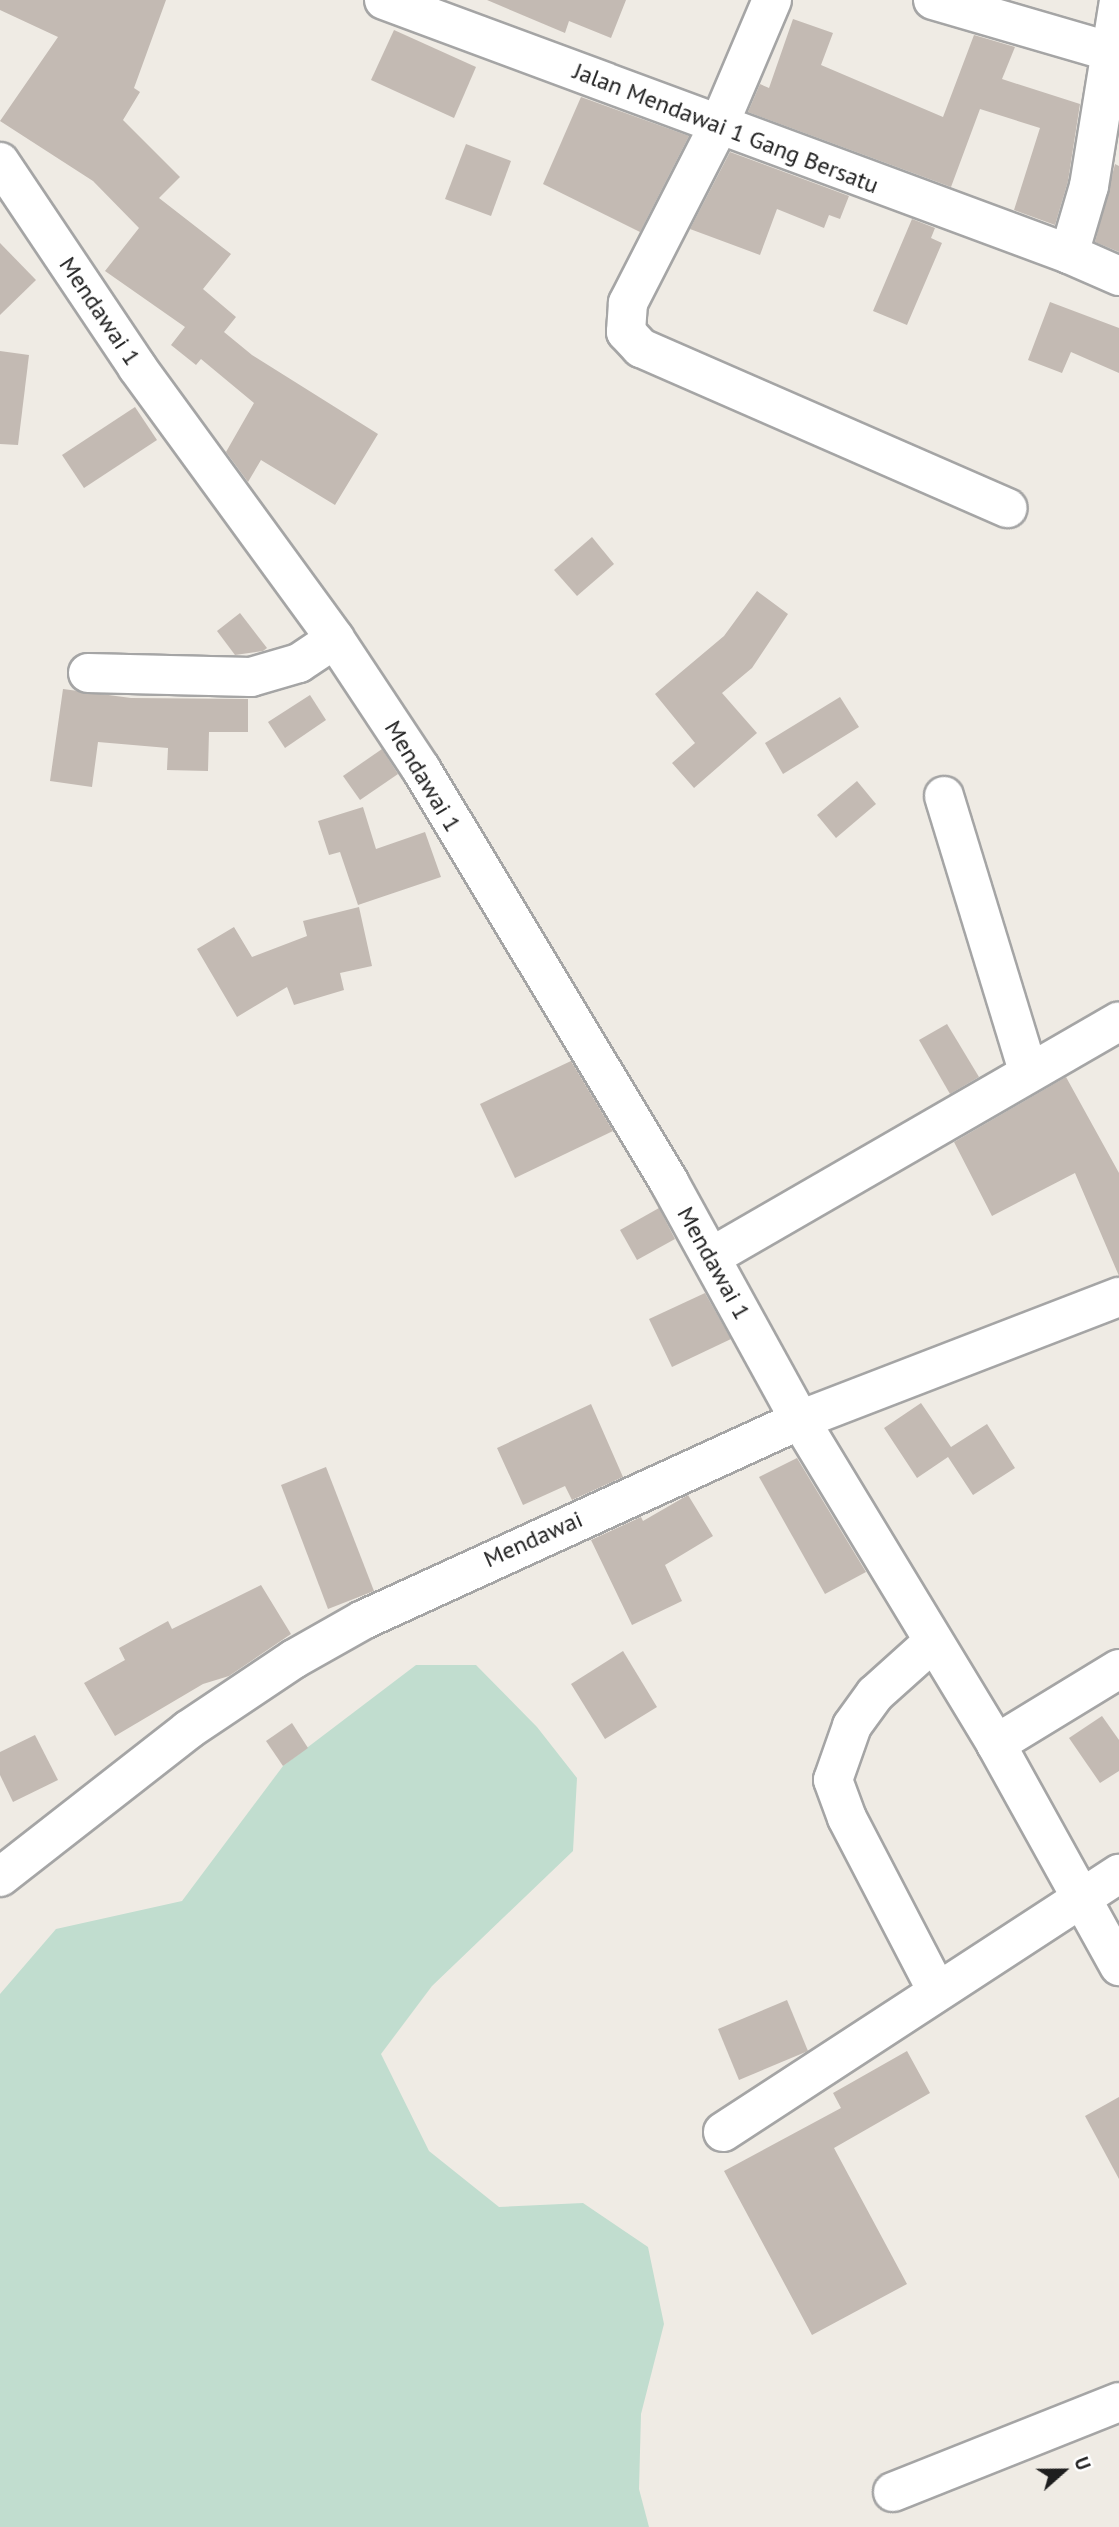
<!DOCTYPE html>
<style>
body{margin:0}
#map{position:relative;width:1119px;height:2527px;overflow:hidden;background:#efebe4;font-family:"PT Sans",sans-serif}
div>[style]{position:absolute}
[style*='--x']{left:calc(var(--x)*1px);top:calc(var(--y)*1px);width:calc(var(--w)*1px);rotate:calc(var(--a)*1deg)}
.wetland>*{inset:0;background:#c1ddcf}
.building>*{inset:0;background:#c3bab3}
.roads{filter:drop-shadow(2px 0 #a5a5a5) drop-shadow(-2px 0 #a5a5a5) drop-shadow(0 2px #a5a5a5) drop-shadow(0 -2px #a5a5a5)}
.minor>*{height:38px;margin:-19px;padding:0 19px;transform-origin:19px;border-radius:19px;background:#fff}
span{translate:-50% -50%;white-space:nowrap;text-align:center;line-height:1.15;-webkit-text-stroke:6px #fff;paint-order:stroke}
.street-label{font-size:24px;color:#1e1e1e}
.north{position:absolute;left:1028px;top:2436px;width:70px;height:70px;-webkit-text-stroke:5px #fff;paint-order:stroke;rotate:69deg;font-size:19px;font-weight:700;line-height:28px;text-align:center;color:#1e1e1e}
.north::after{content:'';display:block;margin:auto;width:24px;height:32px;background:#1e1e1e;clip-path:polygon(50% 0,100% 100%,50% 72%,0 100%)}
</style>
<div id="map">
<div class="wetland">
<i style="clip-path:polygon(416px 1665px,476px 1665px,537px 1727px,577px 1778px,573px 1851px,432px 1986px,381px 2054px,429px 2151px,499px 2207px,583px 2203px,648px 2247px,664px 2324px,641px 2414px,639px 2489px,649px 2527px,0 2527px,0 1994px,56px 1929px,182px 1901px,283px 1766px)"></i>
</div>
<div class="building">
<i style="clip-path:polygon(0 0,166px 0,134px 88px,140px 92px,123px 120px,180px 177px,159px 198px,231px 254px,203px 289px,236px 317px,224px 332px,252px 355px,378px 434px,335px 505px,261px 460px,248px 482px,226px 452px,254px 403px,201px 359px,196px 365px,171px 345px,185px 327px,105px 271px,139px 228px,93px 181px,0 121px,58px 37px,0 10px)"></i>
<i style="clip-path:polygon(487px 0,626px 0,611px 38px,569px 21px,565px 33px)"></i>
<i style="clip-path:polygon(793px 19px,833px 33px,821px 65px,943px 117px,974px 35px,1015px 47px,1002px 79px,1080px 104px,1068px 181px,1055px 225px,1014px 210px,1040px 128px,980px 109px,951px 187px,748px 112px,760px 84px,769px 88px)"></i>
<i style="clip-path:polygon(394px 30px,476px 67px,454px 118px,371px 80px)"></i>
<i style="clip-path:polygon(581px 97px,689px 136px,640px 232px,543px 184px)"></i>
<i style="clip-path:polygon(466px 144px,511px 161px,491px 216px,445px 199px)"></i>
<i style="clip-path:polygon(730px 152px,849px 196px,840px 219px,829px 215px,824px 228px,777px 209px,760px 255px,690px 229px)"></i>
<i style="clip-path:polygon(1115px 164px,1119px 166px,1119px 252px,1095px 242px)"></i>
<i style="clip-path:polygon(912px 219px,935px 228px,931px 238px,942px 243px,907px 325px,873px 311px)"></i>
<i style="clip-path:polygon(0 243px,36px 280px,0 315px)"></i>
<i style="clip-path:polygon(1050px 302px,1119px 328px,1119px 373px,1071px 352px,1062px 373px,1028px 360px)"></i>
<i style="clip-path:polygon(0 351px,29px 355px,18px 445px,0 444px)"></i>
<i style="clip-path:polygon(135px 407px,157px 440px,84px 488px,62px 455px)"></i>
<i style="clip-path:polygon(592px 537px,614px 564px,577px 596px,554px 570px)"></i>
<i style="clip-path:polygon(757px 591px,788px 614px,752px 668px,722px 693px,757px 733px,694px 788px,672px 763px,695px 743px,655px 694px,724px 636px)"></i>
<i style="clip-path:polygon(240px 613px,267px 648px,263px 651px,235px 655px,217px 631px)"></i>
<i style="clip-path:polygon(63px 689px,131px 698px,248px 699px,248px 732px,209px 732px,208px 771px,167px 770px,168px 748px,98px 742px,92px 787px,50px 781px)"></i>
<i style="clip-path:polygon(310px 695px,326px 720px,285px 748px,268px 722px)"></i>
<i style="clip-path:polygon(840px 697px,859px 727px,783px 774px,765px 743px)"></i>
<i style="clip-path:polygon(382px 749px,398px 774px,360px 800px,343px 776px)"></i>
<i style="clip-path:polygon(857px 781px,876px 804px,836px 838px,817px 815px)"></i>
<i style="clip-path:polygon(363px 807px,376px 849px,425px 832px,441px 877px,358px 905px,340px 852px,329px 855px,318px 821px)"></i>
<i style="clip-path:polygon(359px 907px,372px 966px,340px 973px,344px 990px,294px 1005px,287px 987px,237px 1017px,197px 949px,234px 927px,252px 957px,307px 936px,303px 921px)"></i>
<i style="clip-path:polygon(947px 1024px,979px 1077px,950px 1094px,919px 1040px)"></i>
<i style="clip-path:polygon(571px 1061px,613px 1131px,515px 1178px,480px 1104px)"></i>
<i style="clip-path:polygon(1066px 1077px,1119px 1173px,1119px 1276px,1075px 1173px,992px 1216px,954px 1142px)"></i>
<i style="clip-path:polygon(659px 1208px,675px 1239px,637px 1260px,620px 1230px)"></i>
<i style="clip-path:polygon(705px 1293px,731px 1339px,672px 1367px,649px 1319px)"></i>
<i style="clip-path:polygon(921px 1403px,951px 1447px,987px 1424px,1015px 1468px,973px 1495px,948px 1457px,917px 1478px,884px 1428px)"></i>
<i style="clip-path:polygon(591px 1404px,623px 1477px,572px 1500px,565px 1486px,523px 1505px,497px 1448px)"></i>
<i style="clip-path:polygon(797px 1458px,866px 1572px,825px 1594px,759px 1477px)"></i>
<i style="clip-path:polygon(326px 1467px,374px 1591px,328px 1609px,281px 1485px)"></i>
<i style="clip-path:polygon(688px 1495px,713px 1536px,665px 1565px,682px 1601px,632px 1625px,591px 1540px,641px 1517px,643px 1521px)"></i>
<i style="clip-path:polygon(261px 1585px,291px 1634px,229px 1676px,203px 1684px,115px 1736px,84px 1683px,125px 1660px,119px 1648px,168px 1621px,172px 1629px)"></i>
<i style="clip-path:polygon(623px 1651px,657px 1707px,605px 1739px,571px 1684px)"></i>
<i style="clip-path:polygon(1102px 1716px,1119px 1740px,1119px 1771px,1100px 1783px,1069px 1738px)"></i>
<i style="clip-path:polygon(292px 1723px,308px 1748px,283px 1766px,266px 1741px)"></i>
<i style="clip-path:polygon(35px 1735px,58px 1780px,13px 1802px,0 1775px,0 1752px)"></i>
<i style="clip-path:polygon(787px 2000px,808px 2051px,739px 2080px,718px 2029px)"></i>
<i style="clip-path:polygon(907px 2051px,930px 2093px,834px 2148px,907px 2284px,812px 2335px,724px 2171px,841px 2108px,833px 2093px)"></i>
<i style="clip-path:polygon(1119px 2097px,1119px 2179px,1085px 2116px)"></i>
</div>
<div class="roads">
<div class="minor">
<i style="--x:384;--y:0;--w:731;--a:20.34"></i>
<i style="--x:1069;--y:254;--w:55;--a:23.7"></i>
<i style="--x:772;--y:0;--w:138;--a:113"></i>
<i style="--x:718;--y:127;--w:198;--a:117.1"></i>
<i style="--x:628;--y:303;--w:29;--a:94"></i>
<i style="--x:626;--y:332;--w:22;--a:47"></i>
<i style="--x:641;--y:348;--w:400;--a:23.6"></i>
<i style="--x:933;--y:0;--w:186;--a:16.2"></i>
<i style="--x:0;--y:162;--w:247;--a:56.2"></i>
<i style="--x:137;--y:367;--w:336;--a:53.9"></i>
<i style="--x:335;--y:639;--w:156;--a:56.5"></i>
<i style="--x:421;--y:769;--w:482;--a:59"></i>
<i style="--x:669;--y:1182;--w:272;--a:61.2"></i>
<i style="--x:800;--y:1420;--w:379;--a:58.8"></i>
<i style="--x:996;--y:1744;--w:144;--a:-31.4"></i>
<i style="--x:1069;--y:254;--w:71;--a:-73.6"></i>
<i style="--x:1089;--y:186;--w:188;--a:-80.8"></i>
<i style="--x:88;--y:673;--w:163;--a:1.4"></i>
<i style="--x:251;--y:677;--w:50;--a:-16.3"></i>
<i style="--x:299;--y:663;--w:43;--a:-33.7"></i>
<i style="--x:944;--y:796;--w:287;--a:73"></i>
<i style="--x:711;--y:1257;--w:471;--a:-30"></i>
<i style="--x:933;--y:1642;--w:78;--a:138.1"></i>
<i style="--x:875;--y:1694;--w:39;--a:126"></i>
<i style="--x:852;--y:1726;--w:57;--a:109.4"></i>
<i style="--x:833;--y:1780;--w:40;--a:69.8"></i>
<i style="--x:847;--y:1818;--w:195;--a:62.5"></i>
<i style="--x:996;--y:1744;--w:254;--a:61"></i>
<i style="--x:0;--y:1877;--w:239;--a:-38"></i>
<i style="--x:188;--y:1730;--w:128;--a:-33.8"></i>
<i style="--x:294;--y:1659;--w:79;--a:-29.5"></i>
<i style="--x:363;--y:1620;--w:481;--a:-24.6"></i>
<i style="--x:800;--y:1420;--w:342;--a:-21.1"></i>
<i style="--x:723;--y:2132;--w:473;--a:-33.1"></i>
<i style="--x:893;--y:2492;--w:243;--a:-21.7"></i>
</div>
</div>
<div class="street-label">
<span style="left:726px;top:128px;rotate:21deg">Jalan Mendawai 1 Gang Bersatu</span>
<span style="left:100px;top:311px;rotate:56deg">Mendawai 1</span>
<span style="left:423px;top:776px;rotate:59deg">Mendawai 1</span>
<span style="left:714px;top:1263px;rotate:61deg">Mendawai 1</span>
<span style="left:533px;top:1539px;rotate:-24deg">Mendawai</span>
</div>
<div class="north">U</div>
</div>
